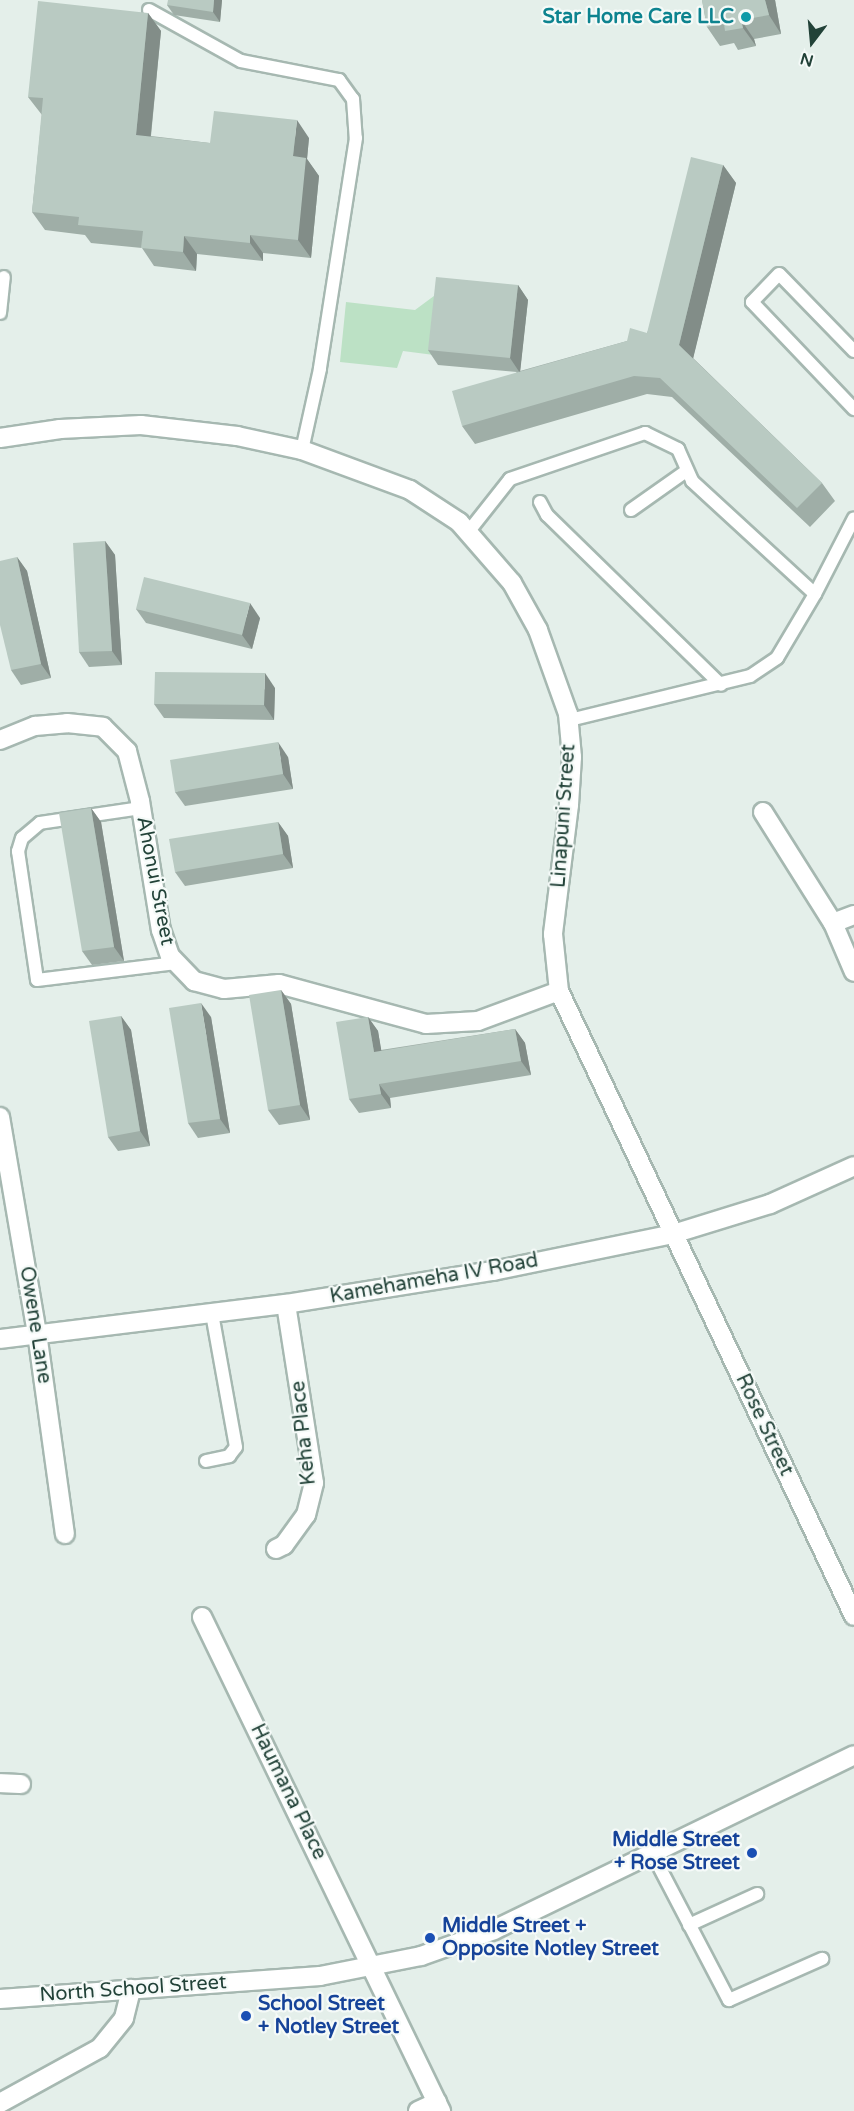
<!DOCTYPE html>
<style>
body{margin:0}
#map{position:relative;width:854px;height:2111px;overflow:hidden;background:#e4efea;font-family:"Varela Round",sans-serif}
div>[style]{position:absolute}
[style*='--x']{left:calc(var(--x)*1px);top:calc(var(--y)*1px);width:calc(var(--w)*1px);rotate:calc(var(--a)*1deg)}
.green>*{inset:0;background:#bce1c5}
.roads{filter:drop-shadow(2px 0 #a6b8b1) drop-shadow(-2px 0 #a6b8b1) drop-shadow(0 2px #a6b8b1) drop-shadow(0 -2px #a6b8b1)}
.service>*{height:12px;margin:-6px;padding:0 6px;transform-origin:6px;border-radius:6px;background:#fff}
.minor>*{height:18px;margin:-9px;padding:0 9px;transform-origin:9px;border-radius:9px;background:#fff}
.tertiary>*{height:18px;margin:-9px;padding:0 9px;transform-origin:9px;border-radius:9px;background:#fff}
.secondary>*{height:18px;margin:-9px;padding:0 9px;transform-origin:9px;border-radius:9px;background:#fff}
.wall>*{inset:0;background:#9faea7}
.shaded-wall>*{inset:0;background:#828d88}
.building>*{inset:0;background:#b9cac2}
.dots>*{width:16px;height:16px;translate:-50% -50%;box-sizing:border-box;border:3px solid #f5faf8;border-radius:50%}
span{translate:-50% -50%;white-space:nowrap;text-align:center;line-height:1.15;-webkit-text-stroke:4.5px #f5faf8;paint-order:stroke}
.culture-label{font-size:20px;color:#0d838f;font-weight:700}
.right{translate:-100% -50%;text-align:right}
.street-label{font-size:20px;color:#224238}
.transit-label{font-size:20px;color:#164399;font-weight:700}
.left{translate:0 -50%;text-align:left}
.north{position:absolute;left:782px;top:12px;width:60px;height:60px;-webkit-text-stroke:4px #f5faf8;paint-order:stroke;rotate:196deg;font-size:16px;font-weight:700;line-height:24px;text-align:center;color:#224238}
.north::after{content:'';display:block;margin:auto;width:21px;height:27px;background:#224238;clip-path:polygon(50% 0,100% 100%,50% 72%,0 100%)}
</style>
<div id="map">
<div class="green">
<i style="clip-path:polygon(438px 293px,434px 355px,403px 351px,397px 368px,340px 362px,346px 302px,415px 310px)"></i>
</div>
<div class="roads">
<div class="service">
<i style="--x:149;--y:10;--w:105;--a:29"></i>
<i style="--x:241;--y:61;--w:100;--a:11"></i>
<i style="--x:339;--y:80;--w:24;--a:54"></i>
<i style="--x:353;--y:99;--w:39;--a:86"></i>
<i style="--x:356;--y:138;--w:234;--a:98.9"></i>
<i style="--x:320;--y:369;--w:83;--a:102.5"></i>
<i style="--x:0;--y:313;--w:36;--a:-84"></i>
<i style="--x:854;--y:351;--w:107;--a:-134.2"></i>
<i style="--x:779;--y:274;--w:39;--a:134"></i>
<i style="--x:752;--y:302;--w:148;--a:46.4"></i>
<i style="--x:540;--y:502;--w:15;--a:62"></i>
<i style="--x:547;--y:515;--w:243;--a:44.3"></i>
<i style="--x:631;--y:510;--w:67;--a:-35.3"></i>
<i style="--x:469;--y:531;--w:66;--a:-51.7"></i>
<i style="--x:510;--y:479;--w:143;--a:-18.8"></i>
<i style="--x:645;--y:433;--w:37;--a:26"></i>
<i style="--x:678;--y:449;--w:35;--a:66"></i>
<i style="--x:692;--y:481;--w:167;--a:42.6"></i>
<i style="--x:815;--y:594;--w:74;--a:120.7"></i>
<i style="--x:777;--y:658;--w:32;--a:146"></i>
<i style="--x:750;--y:676;--w:186;--a:166.3"></i>
<i style="--x:815;--y:594;--w:85;--a:-62.8"></i>
<i style="--x:141;--y:808;--w:102;--a:171.6"></i>
<i style="--x:40;--y:823;--w:23;--a:140"></i>
<i style="--x:22;--y:838;--w:14;--a:107"></i>
<i style="--x:18;--y:851;--w:130;--a:81.6"></i>
<i style="--x:37;--y:980;--w:140;--a:-7"></i>
<i style="--x:206;--y:1461;--w:24;--a:-12"></i>
<i style="--x:229;--y:1456;--w:11;--a:-52"></i>
<i style="--x:236;--y:1447;--w:136;--a:-100.2"></i>
<i style="--x:652;--y:1853;--w:166;--a:62.4"></i>
<i style="--x:729;--y:2000;--w:102;--a:-23.8"></i>
<i style="--x:689;--y:1925;--w:75;--a:-24.5"></i>
</div>
<div class="minor">
<i style="--x:0;--y:438;--w:61;--a:-8.5"></i>
<i style="--x:60;--y:429;--w:81;--a:-2.8"></i>
<i style="--x:141;--y:425;--w:97;--a:6.5"></i>
<i style="--x:237;--y:436;--w:66;--a:12.2"></i>
<i style="--x:302;--y:450;--w:115;--a:20.3"></i>
<i style="--x:410;--y:490;--w:59;--a:33.1"></i>
<i style="--x:459;--y:522;--w:81;--a:49"></i>
<i style="--x:512;--y:583;--w:54;--a:61"></i>
<i style="--x:538;--y:630;--w:89;--a:70.3"></i>
<i style="--x:568;--y:714;--w:43;--a:84.7"></i>
<i style="--x:572;--y:757;--w:48;--a:93.6"></i>
<i style="--x:569;--y:805;--w:130;--a:97.1"></i>
<i style="--x:553;--y:934;--w:57;--a:84"></i>
<i style="--x:559;--y:991;--w:691;--a:64.73"></i>
<i style="--x:0;--y:740;--w:38;--a:-22"></i>
<i style="--x:35;--y:726;--w:32;--a:-5"></i>
<i style="--x:67;--y:723;--w:36;--a:6"></i>
<i style="--x:103;--y:727;--w:34;--a:45"></i>
<i style="--x:127;--y:751;--w:52;--a:75.4"></i>
<i style="--x:140;--y:801;--w:131;--a:80.8"></i>
<i style="--x:161;--y:930;--w:28;--a:71"></i>
<i style="--x:170;--y:956;--w:35;--a:46"></i>
<i style="--x:194;--y:981;--w:31;--a:15"></i>
<i style="--x:224;--y:989;--w:55;--a:-5.2"></i>
<i style="--x:279;--y:984;--w:152;--a:15.2"></i>
<i style="--x:426;--y:1024;--w:52;--a:-3.3"></i>
<i style="--x:478;--y:1021;--w:86;--a:-20.3"></i>
<i style="--x:763;--y:812;--w:131;--a:57.8"></i>
<i style="--x:833;--y:923;--w:53;--a:66.8"></i>
<i style="--x:833;--y:923;--w:22;--a:-21"></i>
<i style="--x:0;--y:1117;--w:219;--a:80.3"></i>
<i style="--x:37;--y:1333;--w:203;--a:82.1"></i>
<i style="--x:276;--y:1549;--w:9;--a:-27"></i>
<i style="--x:284;--y:1545;--w:37;--a:-54"></i>
<i style="--x:306;--y:1515;--w:33;--a:-76"></i>
<i style="--x:314;--y:1483;--w:181;--a:-98.9"></i>
<i style="--x:202;--y:1617;--w:549;--a:64.18"></i>
<i style="--x:0;--y:1783;--w:21;--a:3"></i>
<i style="--x:0;--y:2103;--w:114;--a:-28.8"></i>
<i style="--x:100;--y:2048;--w:38;--a:-51"></i>
<i style="--x:124;--y:2018;--w:30;--a:-76"></i>
<i style="--x:418;--y:2111;--w:21;--a:-25"></i>
</div>
<div class="tertiary">
<i style="--x:0;--y:1339;--w:288;--a:-7"></i>
<i style="--x:286;--y:1304;--w:210;--a:-9.1"></i>
<i style="--x:493;--y:1271;--w:184;--a:-11.6"></i>
<i style="--x:673;--y:1234;--w:102;--a:-17.2"></i>
<i style="--x:770;--y:1204;--w:92;--a:-24.3"></i>
</div>
<div class="secondary">
<i style="--x:0;--y:1999;--w:321;--a:-4.1"></i>
<i style="--x:320;--y:1976;--w:103;--a:-11.2"></i>
<i style="--x:421;--y:1956;--w:77;--a:-19.6"></i>
<i style="--x:494;--y:1930;--w:400;--a:-25.9"></i>
</div>
</div>
<div class="wall">
<i style="clip-path:polygon(222px 0,220px 22px,174px 15px,167px 5px)"></i>
<i style="clip-path:polygon(702px 0,775px 0,781px 34px,754px 39px,756px 46px,738px 50px,734px 43px,720px 46px,707px 27px)"></i>
<i style="clip-path:polygon(148px 13px,161px 31px,151px 136px,210px 143px,309px 138px,307px 159px,319px 176px,311px 258px,263px 253px,263px 261px,197px 254px,196px 271px,154px 266px,142px 248px,91px 243px,85px 235px,45px 230px,32px 212px,42px 115px,28px 97px)"></i>
<i style="clip-path:polygon(723px 165px,736px 183px,693px 358px,822px 483px,835px 501px,810px 527px,672px 397px,647px 394px,475px 444px,462px 426px,517px 372px,438px 365px,428px 350px,518px 285px,528px 300px,520px 371px,627px 341px,647px 333px)"></i>
<i style="clip-path:polygon(105px 541px,115px 555px,122px 665px,89px 667px,79px 652px)"></i>
<i style="clip-path:polygon(17px 557px,27px 571px,51px 678px,21px 685px,11px 670px)"></i>
<i style="clip-path:polygon(136px 609px,260px 618px,252px 649px,146px 623px)"></i>
<i style="clip-path:polygon(275px 688px,274px 720px,164px 718px,154px 704px)"></i>
<i style="clip-path:polygon(288px 757px,293px 789px,185px 806px,175px 792px)"></i>
<i style="clip-path:polygon(91px 808px,101px 822px,124px 961px,92px 965px,82px 951px)"></i>
<i style="clip-path:polygon(278px 822px,288px 836px,293px 868px,185px 886px,175px 872px)"></i>
<i style="clip-path:polygon(281px 990px,291px 1004px,310px 1120px,279px 1125px,268px 1110px)"></i>
<i style="clip-path:polygon(121px 1016px,131px 1030px,150px 1146px,118px 1151px,108px 1137px)"></i>
<i style="clip-path:polygon(211px 1017px,230px 1133px,198px 1138px,188px 1123px)"></i>
<i style="clip-path:polygon(368px 1017px,378px 1031px,381px 1050px,515px 1029px,525px 1043px,531px 1075px,390px 1098px,391px 1108px,359px 1113px,349px 1099px)"></i>
</div>
<div class="shaded-wall">
<i style="clip-path:polygon(214px 0,222px 0,220px 22px,213px 12px)"></i>
<i style="clip-path:polygon(765px 0,775px 0,781px 34px,769px 15px)"></i>
<i style="clip-path:polygon(148px 13px,161px 31px,149px 153px,136px 135px)"></i>
<i style="clip-path:polygon(741px 20px,754px 39px,756px 46px,743px 28px)"></i>
<i style="clip-path:polygon(297px 120px,309px 138px,307px 159px,319px 176px,311px 258px,298px 240px,293px 156px)"></i>
<i style="clip-path:polygon(723px 165px,736px 183px,692px 363px,679px 345px)"></i>
<i style="clip-path:polygon(250px 235px,263px 253px,263px 261px,250px 243px)"></i>
<i style="clip-path:polygon(184px 236px,197px 254px,196px 271px,183px 252px)"></i>
<i style="clip-path:polygon(518px 285px,528px 300px,520px 373px,510px 358px)"></i>
<i style="clip-path:polygon(105px 541px,115px 555px,122px 665px,112px 651px)"></i>
<i style="clip-path:polygon(17px 557px,27px 571px,51px 678px,41px 664px)"></i>
<i style="clip-path:polygon(250px 603px,260px 618px,252px 649px,242px 635px)"></i>
<i style="clip-path:polygon(265px 673px,275px 688px,274px 720px,264px 705px)"></i>
<i style="clip-path:polygon(278px 742px,288px 757px,293px 789px,283px 774px)"></i>
<i style="clip-path:polygon(91px 808px,101px 822px,124px 961px,114px 947px)"></i>
<i style="clip-path:polygon(278px 822px,288px 836px,293px 868px,283px 854px)"></i>
<i style="clip-path:polygon(281px 990px,291px 1004px,310px 1120px,300px 1105px)"></i>
<i style="clip-path:polygon(201px 1003px,211px 1017px,230px 1133px,220px 1119px)"></i>
<i style="clip-path:polygon(121px 1016px,131px 1030px,150px 1146px,140px 1131px)"></i>
<i style="clip-path:polygon(368px 1017px,378px 1031px,384px 1066px,374px 1052px)"></i>
<i style="clip-path:polygon(515px 1029px,525px 1043px,531px 1075px,521px 1061px)"></i>
<i style="clip-path:polygon(379px 1084px,390px 1098px,391px 1108px,381px 1094px)"></i>
</div>
<div class="building">
<i style="clip-path:polygon(168px 0,214px 0,213px 12px,167px 5px)"></i>
<i style="clip-path:polygon(702px 0,765px 0,769px 15px,741px 20px,743px 28px,725px 31px,724px 24px,707px 27px)"></i>
<i style="clip-path:polygon(38px 1px,148px 13px,136px 135px,210px 143px,214px 111px,297px 120px,293px 156px,306px 158px,298px 240px,250px 235px,250px 243px,184px 236px,183px 252px,141px 248px,143px 231px,78px 225px,79px 217px,32px 212px,43px 98px,28px 97px)"></i>
<i style="clip-path:polygon(691px 157px,723px 165px,679px 345px,822px 483px,797px 508px,660px 378px,634px 376px,462px 426px,452px 391px,627px 341px,630px 328px,647px 333px)"></i>
<i style="clip-path:polygon(436px 277px,518px 285px,510px 358px,428px 350px)"></i>
<i style="clip-path:polygon(105px 541px,112px 651px,79px 652px,73px 543px)"></i>
<i style="clip-path:polygon(17px 557px,41px 664px,11px 670px,0 625px,0 561px)"></i>
<i style="clip-path:polygon(144px 577px,250px 603px,242px 635px,136px 609px)"></i>
<i style="clip-path:polygon(155px 672px,265px 673px,264px 705px,154px 704px)"></i>
<i style="clip-path:polygon(278px 742px,283px 774px,175px 792px,170px 760px)"></i>
<i style="clip-path:polygon(91px 808px,114px 947px,82px 951px,59px 813px)"></i>
<i style="clip-path:polygon(278px 822px,283px 854px,175px 872px,169px 839px)"></i>
<i style="clip-path:polygon(281px 990px,300px 1105px,268px 1110px,249px 995px)"></i>
<i style="clip-path:polygon(201px 1003px,220px 1119px,188px 1123px,169px 1008px)"></i>
<i style="clip-path:polygon(121px 1016px,140px 1131px,108px 1137px,89px 1021px)"></i>
<i style="clip-path:polygon(368px 1017px,374px 1052px,515px 1029px,521px 1061px,379px 1084px,381px 1094px,349px 1099px,336px 1022px)"></i>
</div>
<div class="dots">
<i style="left:746px;top:17px;background:#0f9aa8"></i>
<i style="left:752px;top:1853px;background:#1a4fb4"></i>
<i style="left:430px;top:1938px;background:#1a4fb4"></i>
<i style="left:246px;top:2016px;background:#1a4fb4"></i>
</div>
<div class="culture-label">
<span class="right" style="left:734px;top:17px">Star Home Care LLC</span>
</div>
<div class="street-label">
<span style="left:564px;top:816px;rotate:-86deg">Linapuni Street</span>
<span style="left:155px;top:881px;rotate:79deg">Ahonui Street</span>
<span style="left:434px;top:1279px;rotate:-10deg">Kamehameha IV Road</span>
<span style="left:35px;top:1325px;rotate:81deg">Owene Lane</span>
<span style="left:764px;top:1425px;rotate:65deg">Rose Street</span>
<span style="left:304px;top:1433px;rotate:-96deg">Keha Place</span>
<span style="left:288px;top:1792px;rotate:64deg">Haumana Place</span>
<span style="left:133px;top:1989px;rotate:-4deg">North School Street</span>
</div>
<div class="transit-label">
<span class="right" style="left:740px;top:1852px">Middle Street<br>+ Rose Street</span>
<span class="left" style="left:442px;top:1938px">Middle Street +<br>Opposite Notley Street</span>
<span class="left" style="left:258px;top:2016px">School Street<br>+ Notley Street</span>
</div>
<div class="north">N</div>
</div>
